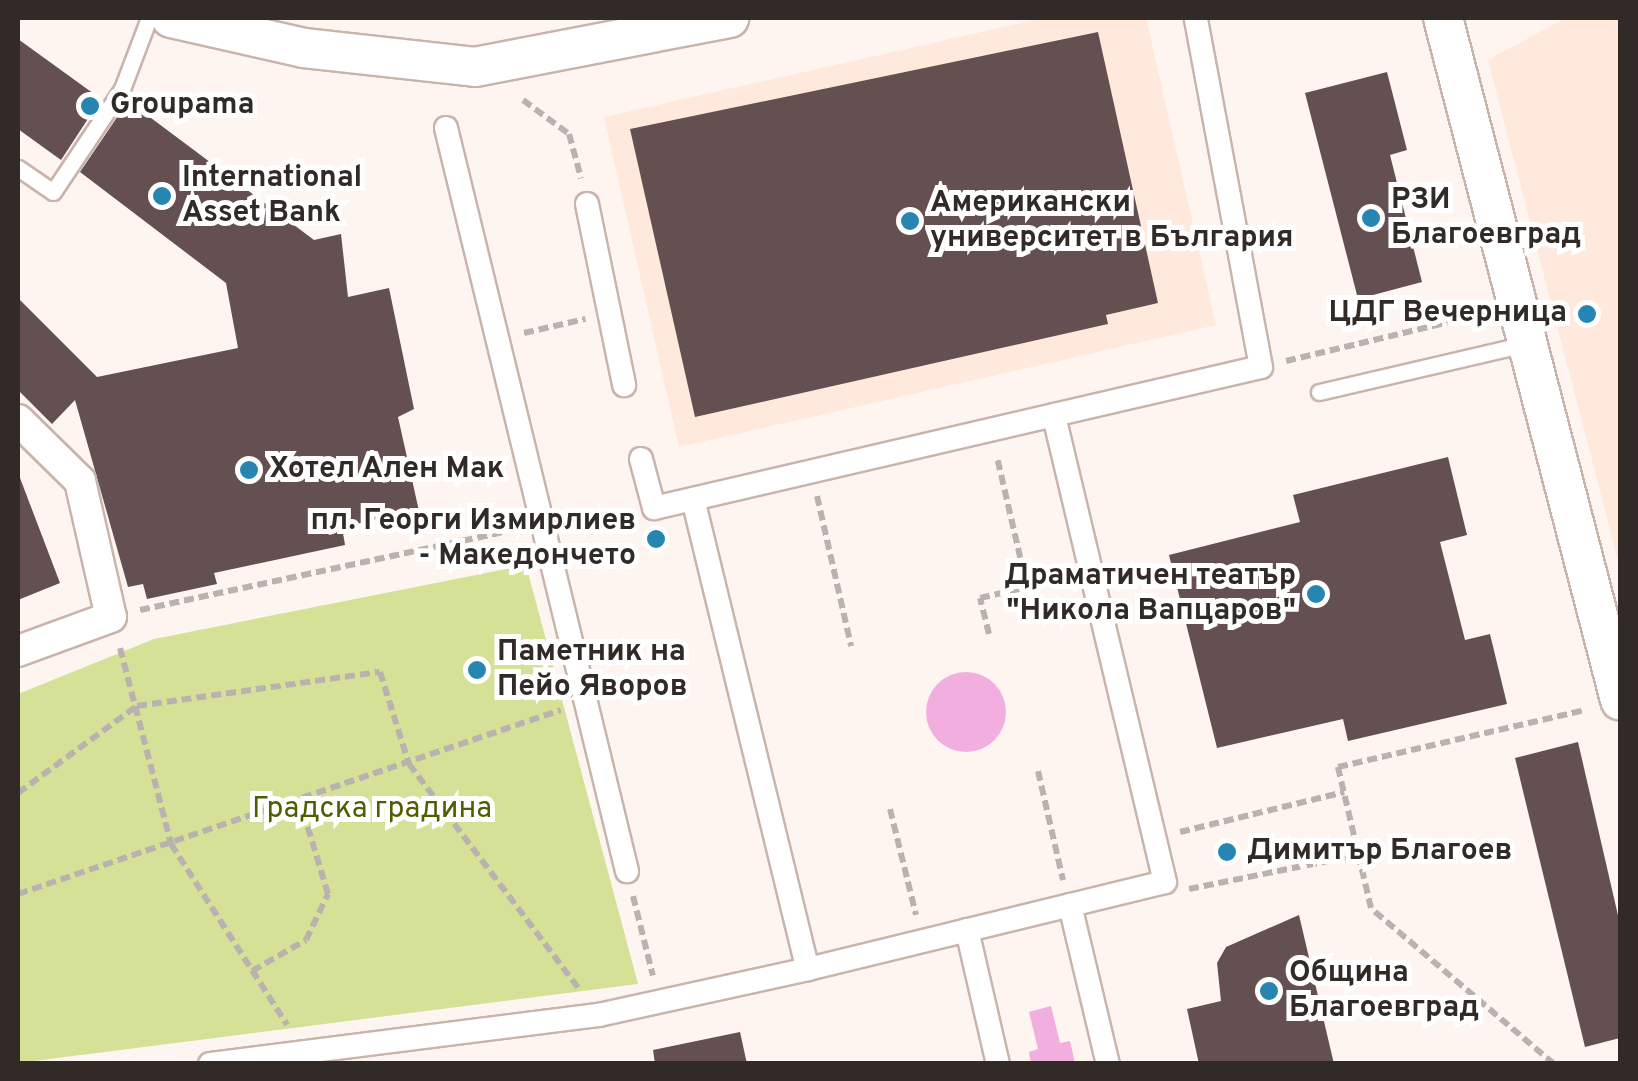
<!DOCTYPE html>
<meta charset="utf-8">
<style>
body{margin:0}
#map{position:relative;width:1638px;height:1081px;overflow:hidden;background:#fef5f1;font-family:Overpass,sans-serif}
div>[style]{position:absolute}
[style*='--x']{left:calc(var(--x)*1px);top:calc(var(--y)*1px);width:calc(var(--w)*1px);rotate:calc(var(--a)*1deg)}
.built>*{inset:0;background:#ffe8dc}
.green>*{inset:0;background:#d4e197}
.water>*{inset:0;background:#f2aede}
.round{border-radius:50%}
.building>*{inset:0;background:#644f51}
.path>*{height:6px;margin-top:-3px;transform-origin:0;background:repeating-linear-gradient(90deg,#bab2ae 0 10px,transparent 0 15px)}
.roads{filter:drop-shadow(2px 0 #c9b4ab) drop-shadow(-2px 0 #c9b4ab) drop-shadow(0 2px #c9b4ab) drop-shadow(0 -2px #c9b4ab)}
.service>*{height:15px;margin:-7.5px;padding:0 7.5px;transform-origin:7.5px;border-radius:7.5px;background:#fff}
.pedestrian>*{height:22px;margin:-11px;padding:0 11px;transform-origin:11px;border-radius:11px;background:#fff}
.minor>*{height:30px;margin:-15px;padding:0 15px;transform-origin:15px;border-radius:15px;background:#fff}
.tertiary>*{height:38px;margin:-19px;padding:0 19px;transform-origin:19px;border-radius:19px;background:#fff}
.dots>*{width:28px;height:28px;translate:-50% -50%;box-sizing:border-box;border:5px solid #fff;border-radius:50%}
span{translate:-50% -50%;white-space:nowrap;text-align:center;line-height:1.15;-webkit-text-stroke:10px #fff;paint-order:stroke}
.poi-label{font-size:30px;color:#322a26;font-weight:700}
.left{translate:0 -50%;text-align:left}
.right{translate:-100% -50%;text-align:right}
.park-label{font-size:30px;color:#525c00}
.frame{position:absolute;inset:0;border:20px solid #322a26;pointer-events:none}
</style>
<div id="map">
<div class="built">
<i style="clip-path:polygon(1044px 18px,1146px 18px,1216px 325px,679px 447px,604px 117px)"></i>
<i style="clip-path:polygon(1566px 18px,1620px 18px,1620px 568px,1488px 60px)"></i>
</div>
<div class="green">
<i style="clip-path:polygon(526px 565px,638px 984px,18px 1063px,18px 694px,154px 639px)"></i>
</div>
<div class="water">
<i class="round" style="left:926px;top:672px;width:80px;height:80px"></i>
<i style="clip-path:polygon(1051px 1006px,1060px 1043px,1070px 1041px,1075px 1063px,1031px 1063px,1029px 1052px,1038px 1049px,1029px 1012px)"></i>
</div>
<div class="building">
<i style="clip-path:polygon(1098px 32px,1158px 303px,1106px 315px,1108px 324px,695px 417px,630px 129px)"></i>
<i style="clip-path:polygon(18px 39px,101px 99px,61px 160px,18px 129px)"></i>
<i style="clip-path:polygon(1387px 72px,1407px 150px,1390px 155px,1422px 282px,1358px 299px,1305px 93px)"></i>
<i style="clip-path:polygon(139px 109px,314px 240px,341px 234px,348px 297px,389px 288px,414px 409px,398px 417px,419px 511px,342px 527px,345px 545px,214px 573px,217px 584px,147px 599px,143px 584px,128px 587px,75px 400px,52px 424px,18px 390px,18px 298px,97px 377px,238px 348px,226px 283px,80px 172px,122px 110px)"></i>
<i style="clip-path:polygon(1448px 457px,1467px 535px,1440px 542px,1465px 640px,1490px 634px,1507px 704px,1348px 741px,1343px 719px,1217px 748px,1169px 555px,1300px 522px,1293px 495px)"></i>
<i style="clip-path:polygon(20px 478px,60px 583px,18px 600px,18px 479px)"></i>
<i style="clip-path:polygon(1578px 742px,1620px 924px,1620px 1038px,1585px 1047px,1515px 758px)"></i>
<i style="clip-path:polygon(1299px 915px,1334px 1064px,1199px 1064px,1187px 1009px,1221px 1001px,1217px 963px,1226px 947px)"></i>
<i style="clip-path:polygon(740px 1032px,747px 1064px,655px 1064px,653px 1050px)"></i>
</div>
<div class="path">
<i style="--x:523;--y:100;--w:57;--a:36.5"></i>
<i style="--x:569;--y:134;--w:46;--a:74.7"></i>
<i style="--x:524;--y:333;--w:63;--a:-12.9"></i>
<i style="--x:1286;--y:361;--w:203;--a:-13.4"></i>
<i style="--x:817;--y:496;--w:154;--a:77.2"></i>
<i style="--x:140;--y:610;--w:382;--a:-12.1"></i>
<i style="--x:989;--y:634;--w:37;--a:-104"></i>
<i style="--x:980;--y:598;--w:48;--a:-13.2"></i>
<i style="--x:1027;--y:587;--w:133;--a:-103"></i>
<i style="--x:120;--y:648;--w:203;--a:75.4"></i>
<i style="--x:171;--y:844;--w:215;--a:57.3"></i>
<i style="--x:1038;--y:771;--w:112;--a:77.1"></i>
<i style="--x:18;--y:793;--w:147;--a:-36.2"></i>
<i style="--x:137;--y:706;--w:245;--a:-8"></i>
<i style="--x:380;--y:672;--w:96;--a:72.5"></i>
<i style="--x:409;--y:764;--w:283;--a:52.9"></i>
<i style="--x:890;--y:809;--w:109;--a:76.2"></i>
<i style="--x:1180;--y:832;--w:169;--a:-13.7"></i>
<i style="--x:1189;--y:889;--w:172;--a:-11.4"></i>
<i style="--x:18;--y:894;--w:573;--a:-18.72"></i>
<i style="--x:633;--y:896;--w:82;--a:76"></i>
<i style="--x:252;--y:971;--w:62;--a:-29.9"></i>
<i style="--x:306;--y:940;--w:51;--a:-64.4"></i>
<i style="--x:328;--y:894;--w:97;--a:-106.8"></i>
<i style="--x:1554;--y:1064;--w:240;--a:-139.6"></i>
<i style="--x:1371;--y:908;--w:145;--a:-103.2"></i>
<i style="--x:1338;--y:767;--w:253;--a:-13"></i>
</div>
<div class="roads">
<div class="service">
<i style="--x:18;--y:168;--w:42;--a:34.4"></i>
<i style="--x:53;--y:192;--w:124;--a:-56.2"></i>
<i style="--x:122;--y:89;--w:76;--a:-69.2"></i>
<i style="--x:1319;--y:392;--w:212;--a:-13.1"></i>
</div>
<div class="pedestrian">
<i style="--x:446;--y:128;--w:765;--a:76.31"></i>
<i style="--x:587;--y:204;--w:185;--a:78.4"></i>
<i style="--x:641;--y:459;--w:51;--a:75.1"></i>
<i style="--x:654;--y:508;--w:623;--a:-13.08"></i>
<i style="--x:1261;--y:367;--w:355;--a:-100.6"></i>
<i style="--x:693;--y:499;--w:484;--a:76.3"></i>
<i style="--x:808;--y:969;--w:367;--a:-13.7"></i>
<i style="--x:1165;--y:882;--w:480;--a:-103.4"></i>
<i style="--x:1070;--y:905;--w:163;--a:76.6"></i>
<i style="--x:967;--y:930;--w:138;--a:77"></i>
<i style="--x:210;--y:1064;--w:392;--a:-7.2"></i>
<i style="--x:599;--y:1015;--w:214;--a:-12.4"></i>
</div>
<div class="minor">
<i style="--x:18;--y:420;--w:87;--a:44.5"></i>
<i style="--x:80;--y:481;--w:139;--a:77.2"></i>
<i style="--x:111;--y:617;--w:99;--a:159.9"></i>
</div>
<div class="tertiary">
<i style="--x:171;--y:18;--w:136;--a:12.7"></i>
<i style="--x:304;--y:48;--w:172;--a:6.3"></i>
<i style="--x:475;--y:67;--w:259;--a:-10.9"></i>
<i style="--x:1443;--y:18;--w:705;--a:75.45"></i>
</div>
</div>
<div class="dots">
<i style="left:90px;top:106px;background:#2785b1"></i>
<i style="left:162px;top:196px;background:#2785b1"></i>
<i style="left:1371px;top:218px;background:#2785b1"></i>
<i style="left:910px;top:221px;background:#2785b1"></i>
<i style="left:1587px;top:314px;background:#2785b1"></i>
<i style="left:249px;top:470px;background:#2785b1"></i>
<i style="left:656px;top:539px;background:#2785b1"></i>
<i style="left:1316px;top:594px;background:#2785b1"></i>
<i style="left:477px;top:670px;background:#2785b1"></i>
<i style="left:1227px;top:852px;background:#2785b1"></i>
<i style="left:1269px;top:991px;background:#2785b1"></i>
</div>
<div class="poi-label">
<span class="left" style="left:110px;top:106px">Groupama</span>
<span class="left" style="left:182px;top:196px">International<br>Asset Bank</span>
<span class="left" style="left:1391px;top:218px">РЗИ<br>Благоевград</span>
<span class="left" style="left:930px;top:221px">Американски<br>университет в България</span>
<span class="right" style="left:1567px;top:314px">ЦДГ Вечерница</span>
<span class="left" style="left:269px;top:470px">Хотел Ален Мак</span>
<span class="right" style="left:636px;top:539px">пл. Георги Измирлиев<br>- Македончето</span>
<span class="right" style="left:1296px;top:594px">Драматичен театър<br>"Никола Вапцаров"</span>
<span class="left" style="left:497px;top:670px">Паметник на<br>Пейо Яворов</span>
<span class="left" style="left:1247px;top:852px">Димитър Благоев</span>
<span class="left" style="left:1289px;top:991px">Община<br>Благоевград</span>
</div>
<div class="park-label">
<span style="left:372px;top:810px">Градска градина</span>
</div>
<div class="frame"></div>
</div>
